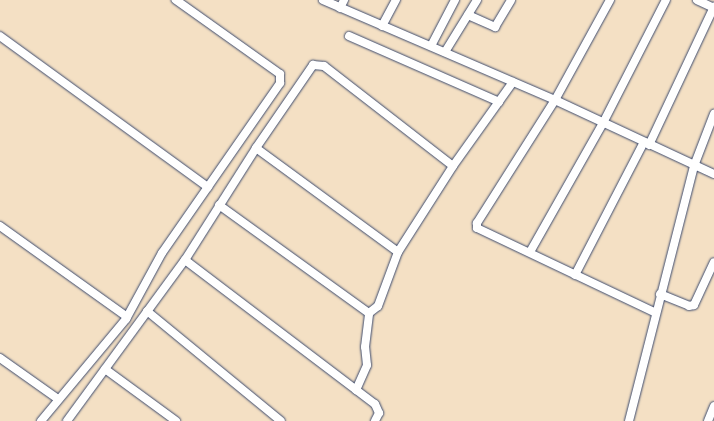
<!DOCTYPE html>
<html>
<head>
<meta charset="utf-8">
<style>
	body { margin:0 }
	#map { position:relative; width:714px; height:421px; overflow:hidden; background:#f4e0c4; font-family:"Patrick Hand",sans-serif }
	div>[style] { position:absolute }
	.roads { filter:drop-shadow(0 0 1px #3c4a6d) drop-shadow(0 0 1px #3c4a6d) }
	.minor>* { height:8px; margin:-4px; padding:0 4px; transform-origin:4px; border-radius:4px; background:#fff }
	span { translate:-50% -50%; white-space:nowrap; text-align:center; line-height:1.15; -webkit-text-stroke:3.5px #fcf5e5; paint-order:stroke }
</style>
</head>
<body>
<div id="map">
	<div class="roads">
		<div class="minor">
			<i style="left:323px;top:0;width:253px;rotate:23.3deg"></i>
			<i style="left:555px;top:100px;width:175px;rotate:25deg"></i>
			<i style="left:610px;top:0;width:114px;rotate:118.8deg"></i>
			<i style="left:555px;top:100px;width:146px;rotate:122.4deg"></i>
			<i style="left:477px;top:223px;width:5px;rotate:90deg"></i>
			<i style="left:477px;top:228px;width:198px;rotate:25.4deg"></i>
			<i style="left:697px;top:0;width:19px;rotate:25deg"></i>
			<i style="left:340px;top:8px;width:9px;rotate:-63deg"></i>
			<i style="left:468px;top:15px;width:30px;rotate:24deg"></i>
			<i style="left:495px;top:27px;width:31px;rotate:-59deg"></i>
			<i style="left:382px;top:26px;width:30px;rotate:-62deg"></i>
			<i style="left:0;top:36px;width:257px;rotate:36deg"></i>
			<i style="left:349px;top:36px;width:164px;rotate:23.7deg"></i>
			<i style="left:431px;top:46px;width:52px;rotate:-62.4deg"></i>
			<i style="left:445px;top:52px;width:61px;rotate:-58.4deg"></i>
			<i style="left:649px;top:145px;width:153px;rotate:-64.8deg"></i>
			<i style="left:256px;top:148px;width:176px;rotate:36.2deg"></i>
			<i style="left:219px;top:205px;width:185px;rotate:35.8deg"></i>
			<i style="left:369px;top:313px;width:11px;rotate:-38deg"></i>
			<i style="left:378px;top:306px;width:58px;rotate:-69.7deg"></i>
			<i style="left:398px;top:252px;width:102px;rotate:-57.4deg"></i>
			<i style="left:453px;top:166px;width:103px;rotate:-54.5deg"></i>
			<i style="left:0;top:226px;width:156px;rotate:35.6deg"></i>
			<i style="left:530px;top:252px;width:148px;rotate:-60.5deg"></i>
			<i style="left:603px;top:123px;width:138px;rotate:-62.9deg"></i>
			<i style="left:185px;top:260px;width:238px;rotate:37.2deg"></i>
			<i style="left:375px;top:404px;width:10px;rotate:66deg"></i>
			<i style="left:379px;top:413px;width:9px;rotate:117deg"></i>
			<i style="left:575px;top:275px;width:150px;rotate:-62.6deg"></i>
			<i style="left:660px;top:294px;width:31px;rotate:22deg"></i>
			<i style="left:689px;top:306px;width:5px;rotate:-11deg"></i>
			<i style="left:694px;top:305px;width:47px;rotate:-65.1deg"></i>
			<i style="left:147px;top:311px;width:173px;rotate:39.4deg"></i>
			<i style="left:0;top:358px;width:71px;rotate:35.3deg"></i>
			<i style="left:105px;top:369px;width:88px;rotate:36.2deg"></i>
			<i style="left:356px;top:390px;width:27px;rotate:-66deg"></i>
			<i style="left:367px;top:365px;width:18px;rotate:-96deg"></i>
			<i style="left:365px;top:347px;width:34px;rotate:-83deg"></i>
			<i style="left:41px;top:421px;width:133px;rotate:-50.2deg"></i>
			<i style="left:126px;top:319px;width:75px;rotate:-61.4deg"></i>
			<i style="left:162px;top:253px;width:207px;rotate:-55.2deg"></i>
			<i style="left:280px;top:83px;width:9px;rotate:-90deg"></i>
			<i style="left:280px;top:74px;width:128px;rotate:-144.6deg"></i>
			<i style="left:67px;top:421px;width:200px;rotate:-53.8deg"></i>
			<i style="left:185px;top:260px;width:133px;rotate:-57.6deg"></i>
			<i style="left:256px;top:148px;width:101px;rotate:-55.5deg"></i>
			<i style="left:313px;top:65px;width:11px;rotate:5deg"></i>
			<i style="left:324px;top:66px;width:163px;rotate:37.8deg"></i>
			<i style="left:629px;top:421px;width:263px;rotate:-75.7deg"></i>
			<i style="left:694px;top:166px;width:56px;rotate:-69deg"></i>
			<i style="left:708px;top:421px;width:16px;rotate:-68deg"></i>
		</div>
	</div>
</div>
</body>
</html>
